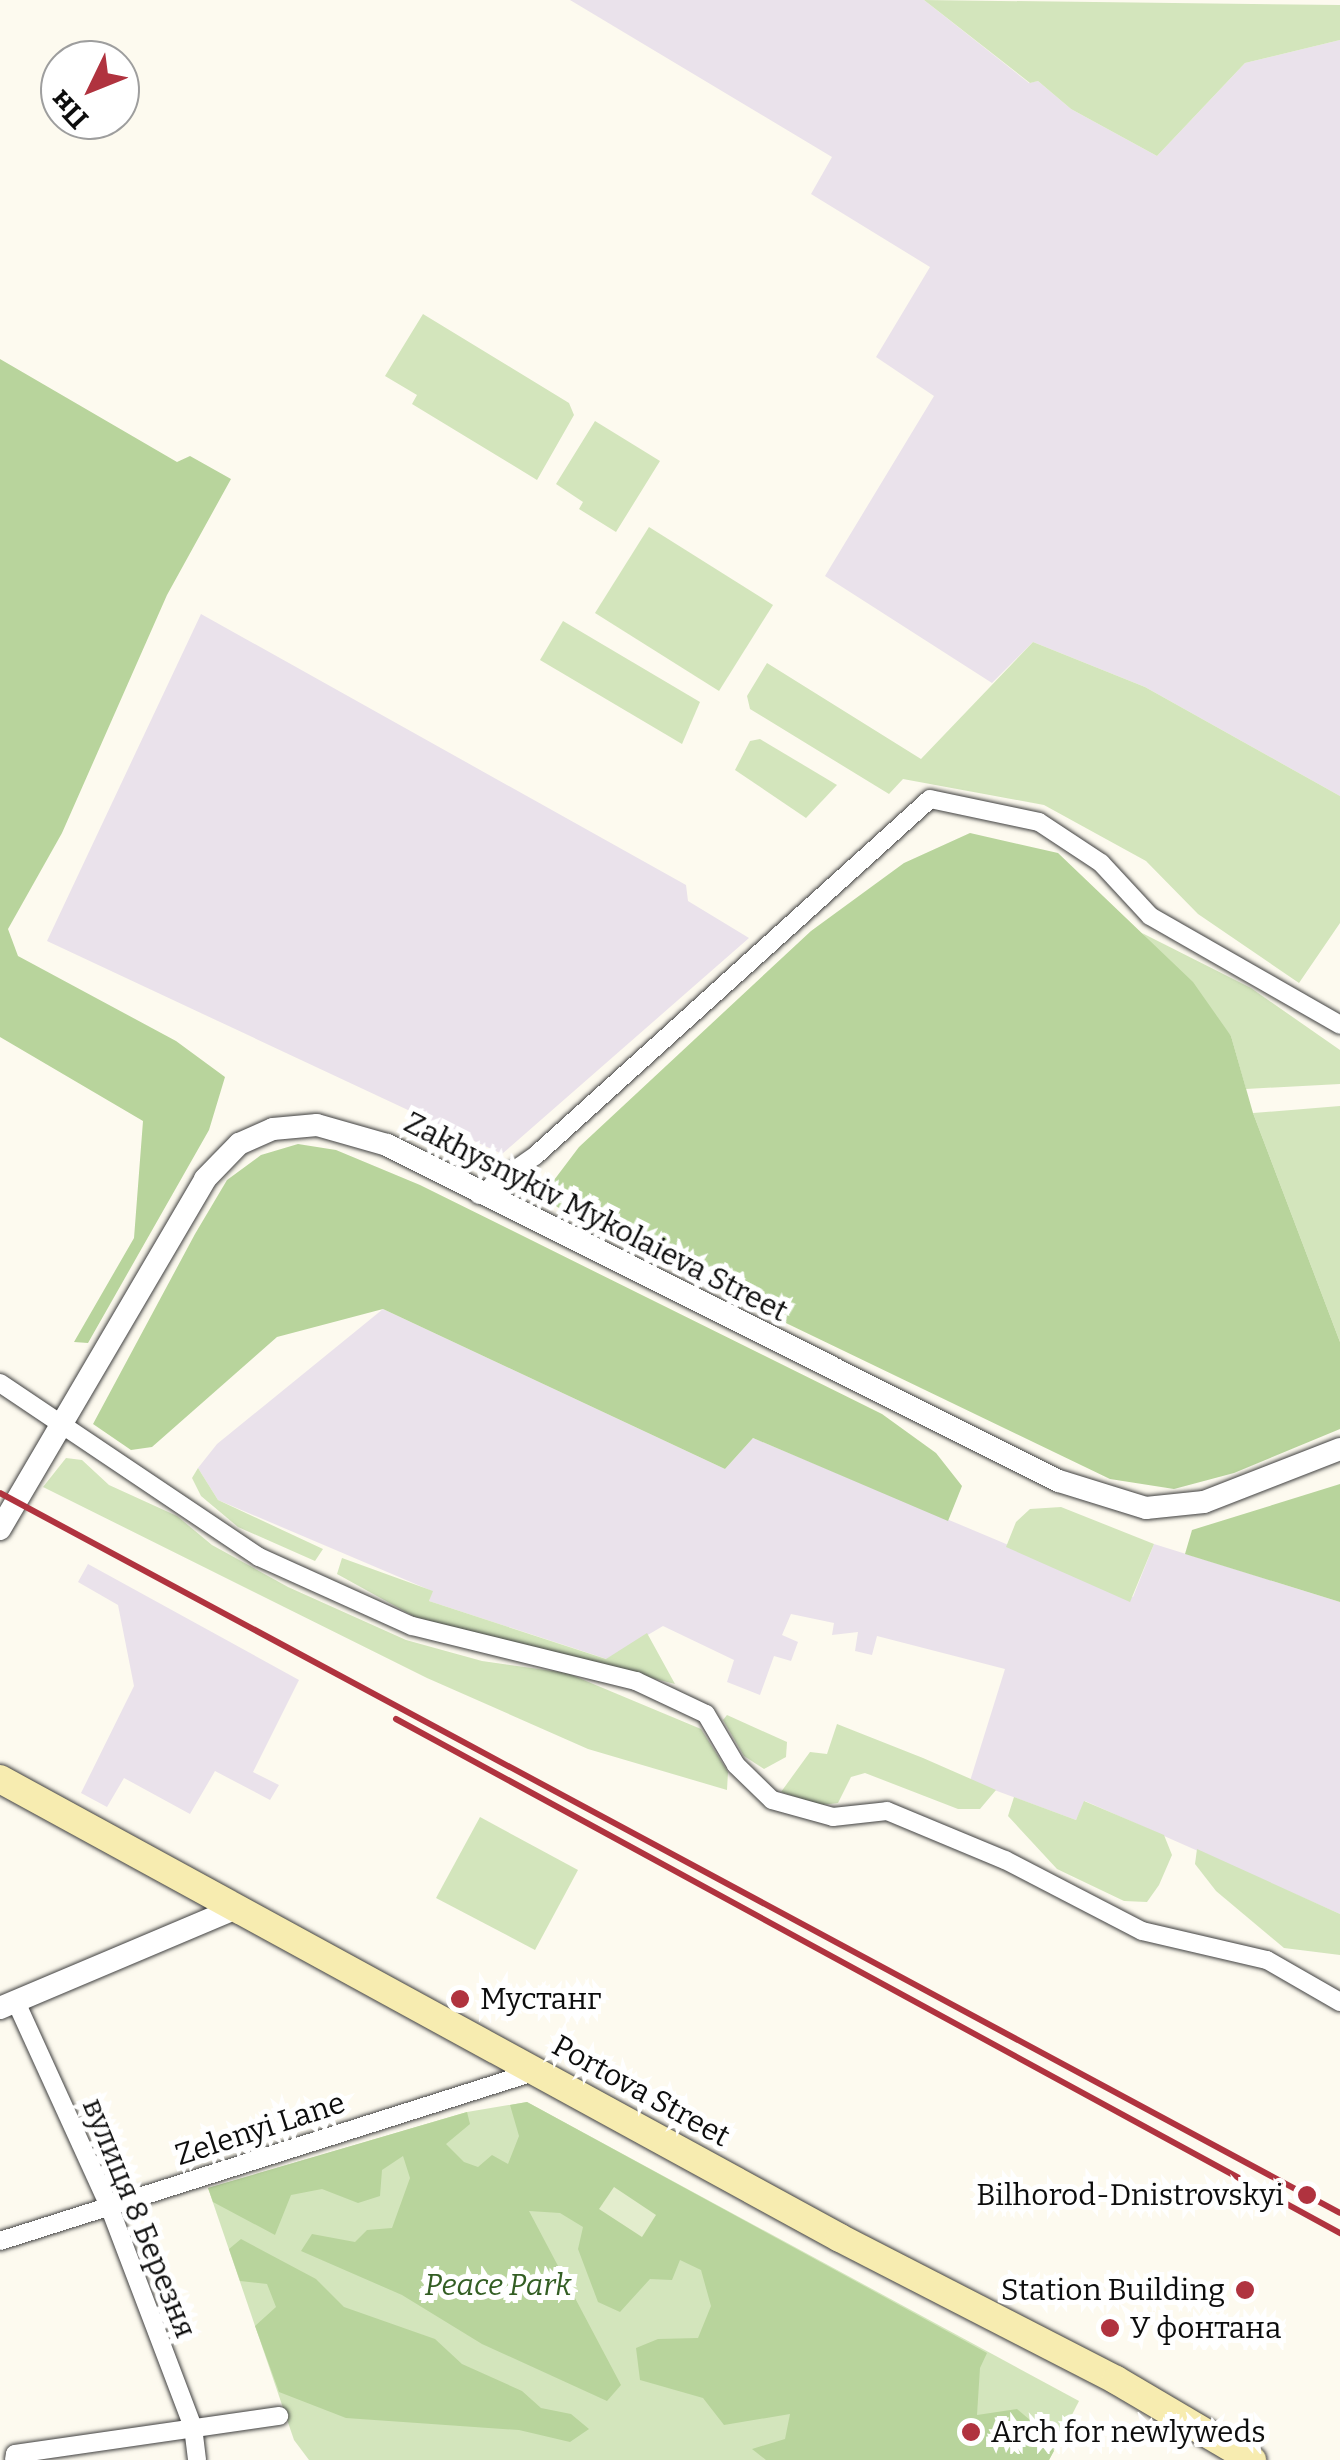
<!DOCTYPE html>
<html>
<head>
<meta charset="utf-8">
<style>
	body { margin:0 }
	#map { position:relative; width:1340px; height:2460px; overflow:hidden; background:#fdfaef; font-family:Bitter,serif }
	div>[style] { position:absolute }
	.industrial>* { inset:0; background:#eae2eb }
	.green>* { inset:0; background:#d3e5bc }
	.forest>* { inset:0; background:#b8d49c }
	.pitch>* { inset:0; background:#e3edcd }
	.roads { filter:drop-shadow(0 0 2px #404040) drop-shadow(0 0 2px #404040) }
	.minor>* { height:18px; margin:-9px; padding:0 9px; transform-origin:9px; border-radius:9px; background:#fff }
	.tertiary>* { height:22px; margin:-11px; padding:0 11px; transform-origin:11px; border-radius:11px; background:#fff }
	.secondary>* { height:28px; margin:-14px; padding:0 14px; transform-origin:14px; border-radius:14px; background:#f7ecb0 }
	.rail>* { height:6px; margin:-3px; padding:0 3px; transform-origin:3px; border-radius:3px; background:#b0333f }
	.dots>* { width:28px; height:28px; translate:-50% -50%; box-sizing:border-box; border:5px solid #fff; border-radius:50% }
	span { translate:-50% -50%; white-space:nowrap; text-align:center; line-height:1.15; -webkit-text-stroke:10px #fff; paint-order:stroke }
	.street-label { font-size:30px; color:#0d0d0d }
	.poi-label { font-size:30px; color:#0d0d0d }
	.left { translate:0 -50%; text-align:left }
	.right { translate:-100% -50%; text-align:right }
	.park-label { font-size:30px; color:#335e24; font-style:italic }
	.north { position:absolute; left:40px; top:40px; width:100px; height:100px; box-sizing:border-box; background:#fff; border:2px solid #9e9e9e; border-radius:50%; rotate:227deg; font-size:28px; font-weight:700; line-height:40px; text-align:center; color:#0d0d0d }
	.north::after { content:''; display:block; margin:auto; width:35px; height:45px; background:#b0333f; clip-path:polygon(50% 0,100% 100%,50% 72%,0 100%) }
</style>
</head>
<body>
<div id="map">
	<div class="industrial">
		<i style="clip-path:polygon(570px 0,924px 0,1029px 83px,1038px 81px,1071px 109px,1157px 156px,1245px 63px,1340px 40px,1340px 796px,1145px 687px,1033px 642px,992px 683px,825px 576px,934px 396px,876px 357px,930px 267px,811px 194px,832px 157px)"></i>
		<i style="clip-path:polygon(201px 614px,686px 885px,688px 901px,749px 938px,502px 1154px,47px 941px)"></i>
		<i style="clip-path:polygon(383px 1309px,725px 1469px,753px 1438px,1133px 1597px,1154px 1544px,1340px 1602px,1340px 1914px,1085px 1801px,1076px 1820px,970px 1781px,1005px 1669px,877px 1636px,872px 1655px,855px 1651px,858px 1632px,832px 1635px,834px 1623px,791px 1614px,782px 1635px,798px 1642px,791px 1661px,774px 1656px,760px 1695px,727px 1682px,734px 1660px,663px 1626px,607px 1659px,429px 1601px,432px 1591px,218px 1500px,198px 1468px,217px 1444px)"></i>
		<i style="clip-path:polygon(88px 1564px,299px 1680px,253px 1772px,279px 1785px,270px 1800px,215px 1771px,190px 1814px,124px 1778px,107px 1807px,81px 1793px,134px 1686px,118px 1605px,78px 1582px)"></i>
	</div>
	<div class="green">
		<i style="clip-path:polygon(924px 0,1340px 5px,1340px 40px,1245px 63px,1157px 156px,1071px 109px,1038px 81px,1030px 83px)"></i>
		<i style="clip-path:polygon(423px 314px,569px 403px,574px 415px,537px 480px,412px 404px,417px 395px,385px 376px)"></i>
		<i style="clip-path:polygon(595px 421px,660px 461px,616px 532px,579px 509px,583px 502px,556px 484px)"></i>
		<i style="clip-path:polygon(649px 527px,773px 605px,719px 691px,595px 613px)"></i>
		<i style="clip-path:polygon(563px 621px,700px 702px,682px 744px,540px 660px)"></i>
		<i style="clip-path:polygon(1033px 642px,1145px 687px,1340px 796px,1340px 923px,1299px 983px,1198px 914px,1146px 861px,1044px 805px,903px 779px,889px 794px,750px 709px,747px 696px,767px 663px,921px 759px)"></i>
		<i style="clip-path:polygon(760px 739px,837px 785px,806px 818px,735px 770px,750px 741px)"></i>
		<i style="clip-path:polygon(1142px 933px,1251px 988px,1340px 1050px,1340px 1084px,1246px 1089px,1231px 1036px)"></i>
		<i style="clip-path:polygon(1340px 1106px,1340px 1342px,1253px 1113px)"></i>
		<i style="clip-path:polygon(66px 1458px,82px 1460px,109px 1485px,177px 1516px,212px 1545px,288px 1587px,406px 1640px,482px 1661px,567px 1673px,701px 1729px,728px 1772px,727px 1790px,588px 1749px,427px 1678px,43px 1487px)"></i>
		<i style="clip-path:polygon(198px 1468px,218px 1500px,323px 1549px,315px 1561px,238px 1527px,201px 1496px,192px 1478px)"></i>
		<i style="clip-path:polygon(1061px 1507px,1154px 1544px,1130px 1602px,1006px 1547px,1016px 1522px,1030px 1509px)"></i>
		<i style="clip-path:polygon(342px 1558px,433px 1591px,429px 1601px,606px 1659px,647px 1633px,675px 1684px,415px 1617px,337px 1574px)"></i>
		<i style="clip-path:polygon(727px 1715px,787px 1742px,786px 1757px,764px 1769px,744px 1756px,723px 1720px)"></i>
		<i style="clip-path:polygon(837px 1724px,923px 1758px,996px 1790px,980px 1809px,958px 1809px,865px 1773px,851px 1777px,838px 1803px,821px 1805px,781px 1792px,810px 1752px,827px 1754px)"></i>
		<i style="clip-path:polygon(1014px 1797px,1076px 1820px,1084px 1801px,1164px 1835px,1172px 1855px,1159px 1885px,1147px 1902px,1124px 1901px,1057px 1869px,1008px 1816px)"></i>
		<i style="clip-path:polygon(480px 1817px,578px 1870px,535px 1950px,436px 1898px)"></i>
		<i style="clip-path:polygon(1197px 1849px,1340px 1914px,1340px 1955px,1284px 1948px,1216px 1891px,1195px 1864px)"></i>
		<i style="clip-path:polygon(527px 2102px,1079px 2401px,1049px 2460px,309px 2460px,294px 2440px,208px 2188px,467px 2112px)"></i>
	</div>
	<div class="forest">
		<i style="clip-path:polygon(0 359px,177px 462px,190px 456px,231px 479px,167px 595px,62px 833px,8px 929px,18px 956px,176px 1041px,225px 1077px,209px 1130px,88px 1343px,74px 1342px,134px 1238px,143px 1121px,0 1037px)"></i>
		<i style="clip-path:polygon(970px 833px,1058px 853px,1193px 982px,1231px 1036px,1253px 1113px,1340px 1342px,1340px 1429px,1234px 1473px,1174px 1489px,1110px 1479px,584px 1226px,542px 1196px,579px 1147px,811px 931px,904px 863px)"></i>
		<i style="clip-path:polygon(298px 1144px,336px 1150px,420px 1185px,882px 1414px,936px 1453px,962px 1486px,948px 1521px,753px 1438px,725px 1469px,383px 1309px,277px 1337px,152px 1447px,131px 1450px,93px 1424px,195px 1234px,227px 1180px,261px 1155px)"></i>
		<i style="clip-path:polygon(1340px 1484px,1340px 1602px,1185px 1554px,1192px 1530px)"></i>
		<i style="clip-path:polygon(527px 2102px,987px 2353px,980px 2368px,977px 2415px,1017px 2409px,1043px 2431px,1054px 2451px,1049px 2460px,766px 2460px,752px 2449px,785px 2439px,790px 2414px,724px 2425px,703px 2398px,640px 2380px,636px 2348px,658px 2339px,698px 2338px,711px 2306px,701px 2270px,680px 2260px,672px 2280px,650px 2279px,620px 2312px,598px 2302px,578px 2249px,583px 2227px,560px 2213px,529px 2211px,621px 2385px,607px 2401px,482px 2344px,402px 2295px,301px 2251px,312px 2234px,355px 2242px,367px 2230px,392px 2228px,410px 2178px,403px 2156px,382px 2170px,380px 2196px,358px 2203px,322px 2189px,291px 2195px,275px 2235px,213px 2202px,208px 2188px,467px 2112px,470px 2124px,446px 2144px,464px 2162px,478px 2167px,492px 2155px,508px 2164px,519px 2136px,510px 2105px)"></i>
		<i style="clip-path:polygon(241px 2239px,316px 2279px,344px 2307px,435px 2339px,462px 2364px,522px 2391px,541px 2408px,571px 2414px,589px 2429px,570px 2442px,519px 2430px,346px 2418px,279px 2392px,255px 2326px,276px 2307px,267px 2284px,240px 2281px,229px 2249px)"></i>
	</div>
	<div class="pitch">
		<i style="clip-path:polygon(614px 2187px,656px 2215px,642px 2237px,599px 2209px)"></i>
	</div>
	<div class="roads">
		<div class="minor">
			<i style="left:479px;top:1195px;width:68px;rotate:-34.9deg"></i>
			<i style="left:535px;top:1156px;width:532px;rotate:-42.11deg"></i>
			<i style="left:930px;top:799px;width:111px;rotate:11.9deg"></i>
			<i style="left:1039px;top:822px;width:74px;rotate:33.5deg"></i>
			<i style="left:1101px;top:863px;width:72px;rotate:47.2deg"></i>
			<i style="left:1150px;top:916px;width:219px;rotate:29.8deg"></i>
			<i style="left:0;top:1383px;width:312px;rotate:33.9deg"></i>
			<i style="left:259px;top:1557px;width:168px;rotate:24.3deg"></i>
			<i style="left:412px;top:1626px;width:231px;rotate:13.8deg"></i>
			<i style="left:636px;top:1681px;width:77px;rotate:25.2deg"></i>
			<i style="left:706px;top:1714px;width:59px;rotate:59.5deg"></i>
			<i style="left:736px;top:1765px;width:50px;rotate:44.2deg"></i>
			<i style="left:772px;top:1800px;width:63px;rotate:15.6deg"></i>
			<i style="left:833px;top:1817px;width:54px;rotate:-6.3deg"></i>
			<i style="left:887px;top:1811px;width:128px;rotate:22.6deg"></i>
			<i style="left:1005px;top:1860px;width:154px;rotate:27.4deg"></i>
			<i style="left:1142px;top:1931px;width:128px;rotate:13.1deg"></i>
			<i style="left:1267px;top:1960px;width:84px;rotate:29.9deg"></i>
			<i style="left:16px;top:2002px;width:224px;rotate:65.5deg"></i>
			<i style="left:109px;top:2206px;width:236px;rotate:69.2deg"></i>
			<i style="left:193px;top:2427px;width:33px;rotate:83deg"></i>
			<i style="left:0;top:2241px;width:563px;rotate:-17.57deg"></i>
			<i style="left:14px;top:2460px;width:6px;rotate:-81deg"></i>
			<i style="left:15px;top:2454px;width:267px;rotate:-8.2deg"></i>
		</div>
		<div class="tertiary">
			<i style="left:0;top:1529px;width:406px;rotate:-59.6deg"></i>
			<i style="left:205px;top:1179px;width:49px;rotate:-45.8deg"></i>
			<i style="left:239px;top:1144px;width:37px;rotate:-24deg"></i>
			<i style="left:273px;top:1129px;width:44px;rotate:-5.2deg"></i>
			<i style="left:317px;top:1125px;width:73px;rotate:15.9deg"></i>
			<i style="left:387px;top:1145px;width:751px;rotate:26.57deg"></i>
			<i style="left:1059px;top:1481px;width:91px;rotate:17.2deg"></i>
			<i style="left:1146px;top:1508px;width:58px;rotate:-5.9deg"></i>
			<i style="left:1204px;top:1502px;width:146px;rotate:-21.3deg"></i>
			<i style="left:0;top:2008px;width:257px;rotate:-22.9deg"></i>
		</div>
		<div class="secondary">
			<i style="left:0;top:1779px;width:957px;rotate:28.65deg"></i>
			<i style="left:840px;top:2238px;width:310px;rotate:27.2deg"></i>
			<i style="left:1116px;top:2380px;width:158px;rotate:30.5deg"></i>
		</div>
	</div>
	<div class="rail">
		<i style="left:0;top:1493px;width:1521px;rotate:28.25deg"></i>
		<i style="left:396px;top:1719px;width:1075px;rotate:28.57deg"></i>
	</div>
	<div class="dots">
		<i style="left:460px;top:1999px;background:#b0333f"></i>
		<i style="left:1307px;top:2195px;background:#b0333f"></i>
		<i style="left:1245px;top:2290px;background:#b0333f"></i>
		<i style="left:1110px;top:2328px;background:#b0333f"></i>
		<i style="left:971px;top:2432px;background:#b0333f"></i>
	</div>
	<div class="street-label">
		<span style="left:596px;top:1217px;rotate:27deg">Zakhysnykiv Mykolaieva Street</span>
		<span style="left:641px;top:2091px;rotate:29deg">Portova Street</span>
		<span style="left:260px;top:2129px;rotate:-18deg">Zelenyi Lane</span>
		<span style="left:139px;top:2218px;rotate:68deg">вулиця 8 Березня</span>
	</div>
	<div class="poi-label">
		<span class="left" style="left:480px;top:1999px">Мустанг</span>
		<span class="right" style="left:1284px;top:2195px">Bilhorod-Dnistrovskyi</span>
		<span class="right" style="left:1225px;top:2290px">Station Building</span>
		<span class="left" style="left:1130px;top:2328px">У фонтана</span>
		<span class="left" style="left:991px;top:2432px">Arch for newlyweds</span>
	</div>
	<div class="park-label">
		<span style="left:498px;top:2285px">Peace Park</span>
	</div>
	<div class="north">Пн</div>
</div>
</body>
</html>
